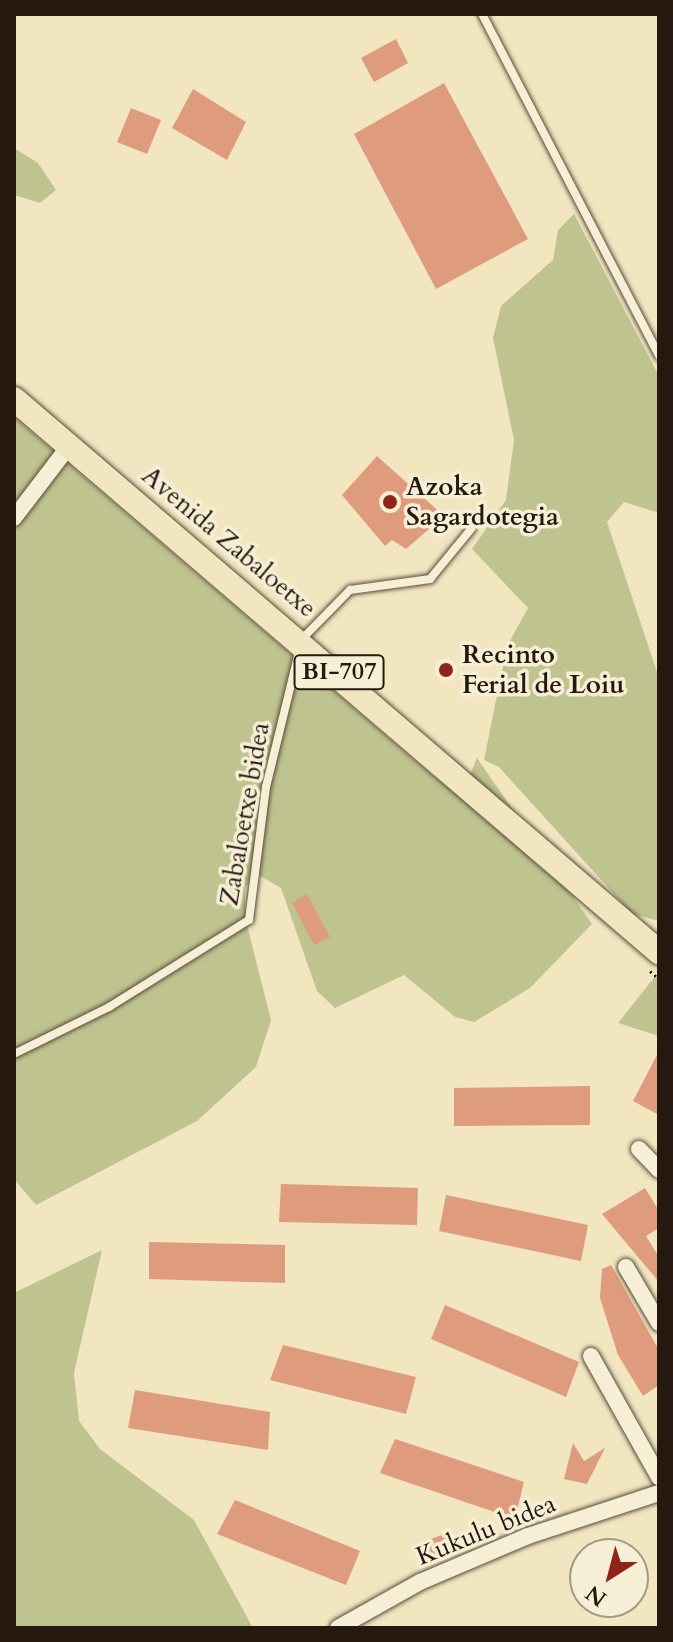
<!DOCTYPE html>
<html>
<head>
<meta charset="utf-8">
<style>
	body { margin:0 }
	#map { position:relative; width:673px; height:1642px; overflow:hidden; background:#f1e6c0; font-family:Cardo,serif }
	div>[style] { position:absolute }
	.green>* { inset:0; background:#bfc38f }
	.building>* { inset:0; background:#df9b7d }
	.path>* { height:3px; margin-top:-1.5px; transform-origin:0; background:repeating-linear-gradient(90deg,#25180f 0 2px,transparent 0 6px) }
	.roads { filter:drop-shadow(0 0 2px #584c3b) drop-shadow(0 0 2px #584c3b) }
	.lane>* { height:8px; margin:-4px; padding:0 4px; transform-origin:4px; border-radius:4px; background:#f6efd6 }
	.street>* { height:16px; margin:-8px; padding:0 8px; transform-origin:8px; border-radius:8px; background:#f6efd6 }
	.primary>* { height:24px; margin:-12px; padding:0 12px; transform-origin:12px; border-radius:12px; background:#f1e6c0 }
	.dots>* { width:22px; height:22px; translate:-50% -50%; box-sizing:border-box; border:4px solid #f6efd6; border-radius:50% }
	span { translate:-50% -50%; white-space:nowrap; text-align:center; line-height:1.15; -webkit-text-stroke:7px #f6efd6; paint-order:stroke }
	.shield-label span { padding:2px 6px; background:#f6efd6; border:2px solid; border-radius:6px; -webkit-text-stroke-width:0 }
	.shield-label { font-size:24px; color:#25180f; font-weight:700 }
	.poi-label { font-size:26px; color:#25180f; font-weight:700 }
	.left { translate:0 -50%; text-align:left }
	.street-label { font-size:26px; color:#25180f }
	.frame { position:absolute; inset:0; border:16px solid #25180f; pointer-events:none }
	.north { position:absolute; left:569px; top:1538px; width:80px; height:80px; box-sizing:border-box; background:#f6efd6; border:2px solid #a29986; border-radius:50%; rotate:216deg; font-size:22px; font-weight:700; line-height:32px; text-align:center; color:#25180f }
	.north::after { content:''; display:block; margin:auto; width:28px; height:36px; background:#8f2418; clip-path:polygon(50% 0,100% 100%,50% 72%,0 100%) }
</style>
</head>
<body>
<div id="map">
	<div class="green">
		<i style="clip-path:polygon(14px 148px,38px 163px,56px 190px,40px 203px,14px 195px)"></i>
		<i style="clip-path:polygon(574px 214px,659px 376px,659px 513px,624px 502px,607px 522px,659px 678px,659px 921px,632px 914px,499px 767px,484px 760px,507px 646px,528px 608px,472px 549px,506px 500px,514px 440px,493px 338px,501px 306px,553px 260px,558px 230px)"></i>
		<i style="clip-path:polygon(14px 417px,432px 775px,447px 785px,470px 775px,477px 758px,592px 924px,530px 988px,474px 1022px,455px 1017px,404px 975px,335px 1008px,317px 991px,281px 888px,255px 873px,245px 888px,245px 917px,271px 1020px,256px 1067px,197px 1121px,36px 1205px,14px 1179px)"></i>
		<i style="clip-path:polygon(659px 974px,659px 1036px,618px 1023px,653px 979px)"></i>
		<i style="clip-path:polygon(102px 1250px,74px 1373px,79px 1421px,100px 1449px,194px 1520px,253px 1628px,14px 1628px,14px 1293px)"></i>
	</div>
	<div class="building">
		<i style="clip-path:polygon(396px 39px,408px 63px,374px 82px,361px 58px)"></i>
		<i style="clip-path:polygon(444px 83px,528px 239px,436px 289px,354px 134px)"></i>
		<i style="clip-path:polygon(193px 89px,246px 122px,227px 160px,172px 128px)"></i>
		<i style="clip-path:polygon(131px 108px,161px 120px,147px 154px,117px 142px)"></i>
		<i style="clip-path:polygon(377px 456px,444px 516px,406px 549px,392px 540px,385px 546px,342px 495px)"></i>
		<i style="clip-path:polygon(307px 894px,330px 937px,314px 945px,292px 903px)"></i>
		<i style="clip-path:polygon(659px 1051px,659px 1115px,633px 1101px)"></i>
		<i style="clip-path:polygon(590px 1086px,590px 1125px,454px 1126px,454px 1088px)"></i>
		<i style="clip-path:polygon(281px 1184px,418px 1188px,417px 1225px,279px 1222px)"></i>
		<i style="clip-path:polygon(645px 1188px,659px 1211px,659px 1228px,646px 1236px,659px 1257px,659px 1282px,602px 1214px)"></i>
		<i style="clip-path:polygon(446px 1195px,588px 1225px,581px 1261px,439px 1231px)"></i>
		<i style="clip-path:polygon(149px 1242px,285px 1245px,285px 1283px,149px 1279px)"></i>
		<i style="clip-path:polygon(611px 1265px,659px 1350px,659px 1385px,643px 1396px,618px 1355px,600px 1298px,602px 1269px)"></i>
		<i style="clip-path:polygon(445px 1305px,579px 1362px,566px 1397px,431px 1339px)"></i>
		<i style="clip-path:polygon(283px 1345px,416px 1377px,406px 1414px,270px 1380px)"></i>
		<i style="clip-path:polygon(135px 1390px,270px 1412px,268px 1450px,128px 1428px)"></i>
		<i style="clip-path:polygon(395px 1439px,524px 1482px,515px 1519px,380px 1473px)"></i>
		<i style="clip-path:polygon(573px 1443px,584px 1461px,605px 1448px,587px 1484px,564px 1479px)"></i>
		<i style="clip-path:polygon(235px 1500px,360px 1551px,346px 1585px,217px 1534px)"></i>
		<i style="clip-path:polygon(445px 1534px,451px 1552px,428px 1560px,422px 1542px)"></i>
	</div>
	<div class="path">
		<i style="left:650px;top:971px;width:12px;rotate:42deg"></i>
	</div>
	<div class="roads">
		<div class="lane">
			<i style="left:482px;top:14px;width:385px;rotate:62.6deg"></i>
			<i style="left:14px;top:1054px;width:106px;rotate:-26.3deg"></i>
			<i style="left:109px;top:1007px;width:165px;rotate:-31.9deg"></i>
			<i style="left:249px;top:920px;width:134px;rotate:-82.7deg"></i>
			<i style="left:266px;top:787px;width:152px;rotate:-76.3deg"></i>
			<i style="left:302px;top:639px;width:69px;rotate:-45.6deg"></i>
			<i style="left:350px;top:590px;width:81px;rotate:-7.8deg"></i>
			<i style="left:430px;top:579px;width:65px;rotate:-50.6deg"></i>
		</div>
		<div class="street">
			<i style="left:14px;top:518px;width:91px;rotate:-52.6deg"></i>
			<i style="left:639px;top:1149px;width:29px;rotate:46deg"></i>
			<i style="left:626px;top:1267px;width:65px;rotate:59.5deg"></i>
			<i style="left:591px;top:1356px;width:139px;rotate:60.7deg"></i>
			<i style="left:338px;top:1628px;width:94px;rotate:-29.3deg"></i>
			<i style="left:420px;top:1582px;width:117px;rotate:-23.1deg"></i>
			<i style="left:528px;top:1536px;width:138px;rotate:-18.2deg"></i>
		</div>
		<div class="primary">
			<i style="left:14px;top:399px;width:850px;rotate:40.61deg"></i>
		</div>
	</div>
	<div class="dots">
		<i style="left:390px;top:502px;background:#8f2418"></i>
		<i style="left:446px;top:670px;background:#8f2418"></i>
	</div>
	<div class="shield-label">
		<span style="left:339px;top:672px">BI-707</span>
	</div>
	<div class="poi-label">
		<span class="left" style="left:406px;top:502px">Azoka<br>Sagardotegia</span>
		<span class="left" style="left:462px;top:670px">Recinto<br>Ferial de Loiu</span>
	</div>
	<div class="street-label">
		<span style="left:229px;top:542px;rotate:40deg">Avenida Zabaloetxe</span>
		<span style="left:245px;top:814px;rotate:-80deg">Zabaloetxe bidea</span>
		<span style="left:486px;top:1530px;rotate:-22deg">Kukulu bidea</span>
	</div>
	<div class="frame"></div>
	<div class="north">N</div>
</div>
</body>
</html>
